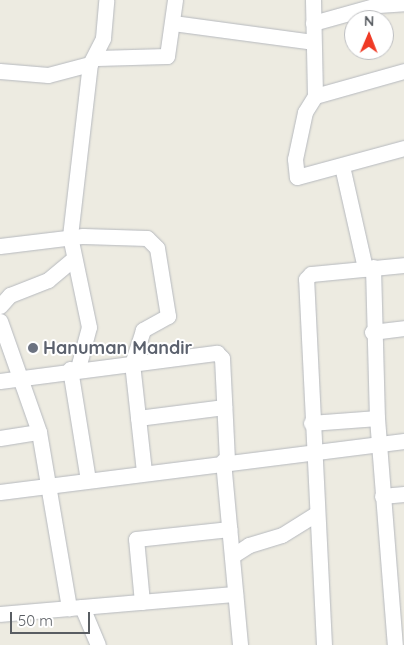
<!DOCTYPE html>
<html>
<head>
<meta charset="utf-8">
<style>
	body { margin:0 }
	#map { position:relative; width:404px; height:645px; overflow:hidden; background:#edebe1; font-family:Quicksand,sans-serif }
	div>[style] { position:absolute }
	.roads { filter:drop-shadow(0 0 1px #b6b9be) drop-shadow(0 0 1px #b6b9be) }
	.minor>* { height:15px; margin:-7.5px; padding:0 7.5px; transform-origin:7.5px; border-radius:7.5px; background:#fff }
	.dots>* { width:14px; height:14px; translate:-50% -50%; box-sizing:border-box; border:2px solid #fff; border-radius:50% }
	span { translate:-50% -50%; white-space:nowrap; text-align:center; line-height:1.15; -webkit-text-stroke:4px #fff; paint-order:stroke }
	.worship-label { font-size:18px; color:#5b616d; font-weight:700 }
	.left { translate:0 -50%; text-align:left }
	.north { position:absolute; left:344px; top:10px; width:50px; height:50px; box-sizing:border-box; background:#fff; border:1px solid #bdbec0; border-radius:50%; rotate:1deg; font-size:14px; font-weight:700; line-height:20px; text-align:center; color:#595d62 }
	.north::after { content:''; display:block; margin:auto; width:18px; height:22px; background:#ef3a25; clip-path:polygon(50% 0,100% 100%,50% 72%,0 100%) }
	.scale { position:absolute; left:10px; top:612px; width:80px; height:22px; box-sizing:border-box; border:2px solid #595d62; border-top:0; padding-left:6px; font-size:15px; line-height:18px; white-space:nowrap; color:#595d62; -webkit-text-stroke:4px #fff; paint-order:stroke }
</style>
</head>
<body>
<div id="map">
	<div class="roads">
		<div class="minor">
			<i style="left:313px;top:0;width:96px;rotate:88.8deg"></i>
			<i style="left:315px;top:96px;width:92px;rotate:-15.7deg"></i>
			<i style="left:173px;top:23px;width:141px;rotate:7.7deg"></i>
			<i style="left:313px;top:23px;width:67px;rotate:-15.5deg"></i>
			<i style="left:378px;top:5px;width:26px;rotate:-4deg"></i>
			<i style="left:97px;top:58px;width:70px;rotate:-1.6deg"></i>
			<i style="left:167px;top:56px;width:57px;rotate:-81.9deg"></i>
			<i style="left:0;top:71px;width:48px;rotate:4.8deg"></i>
			<i style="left:48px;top:75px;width:43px;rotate:-14.7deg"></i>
			<i style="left:90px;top:64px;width:29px;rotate:-63deg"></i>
			<i style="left:103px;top:38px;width:38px;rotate:-85deg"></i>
			<i style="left:315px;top:96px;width:19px;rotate:122deg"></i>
			<i style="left:305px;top:112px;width:48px;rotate:102deg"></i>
			<i style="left:295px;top:159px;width:18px;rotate:84deg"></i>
			<i style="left:297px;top:177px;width:111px;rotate:-15.2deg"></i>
			<i style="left:342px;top:166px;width:105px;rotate:77.3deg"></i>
			<i style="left:0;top:246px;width:84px;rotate:-6.9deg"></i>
			<i style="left:83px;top:236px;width:64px;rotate:1.8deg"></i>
			<i style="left:147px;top:238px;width:14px;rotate:45deg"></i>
			<i style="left:157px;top:248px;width:69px;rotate:80.8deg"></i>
			<i style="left:168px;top:316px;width:29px;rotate:151deg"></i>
			<i style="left:143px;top:330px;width:35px;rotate:108deg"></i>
			<i style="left:132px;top:363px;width:110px;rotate:83.7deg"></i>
			<i style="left:373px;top:267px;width:151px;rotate:88.5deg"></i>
			<i style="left:377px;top:418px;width:228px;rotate:85.5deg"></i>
			<i style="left:0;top:306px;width:15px;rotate:-48deg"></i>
			<i style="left:10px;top:295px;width:41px;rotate:-21.5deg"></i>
			<i style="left:48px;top:280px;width:34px;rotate:-40deg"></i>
			<i style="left:0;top:321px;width:118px;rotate:70.6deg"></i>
			<i style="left:39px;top:432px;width:179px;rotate:80.3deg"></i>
			<i style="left:372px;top:332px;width:32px;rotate:-7deg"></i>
			<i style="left:78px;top:368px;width:42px;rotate:-75deg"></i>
			<i style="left:89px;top:327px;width:93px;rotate:-101.8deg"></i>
			<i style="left:70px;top:236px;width:173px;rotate:-83.4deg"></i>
			<i style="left:70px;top:369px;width:112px;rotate:80.8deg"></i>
			<i style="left:0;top:381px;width:219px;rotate:-7.4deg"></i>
			<i style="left:217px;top:353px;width:7px;rotate:45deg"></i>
			<i style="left:222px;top:358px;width:102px;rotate:87.2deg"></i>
			<i style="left:138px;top:418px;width:87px;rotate:-7.3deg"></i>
			<i style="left:311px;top:423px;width:66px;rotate:-4.3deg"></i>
			<i style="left:0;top:438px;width:39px;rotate:-9deg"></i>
			<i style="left:223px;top:461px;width:185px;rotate:84.7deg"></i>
			<i style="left:0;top:492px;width:407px;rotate:-7.2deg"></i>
			<i style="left:382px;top:496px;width:22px;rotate:-5deg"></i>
			<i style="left:232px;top:556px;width:20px;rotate:-33deg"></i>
			<i style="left:249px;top:545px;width:34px;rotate:-17deg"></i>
			<i style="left:282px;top:535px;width:39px;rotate:-32deg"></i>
			<i style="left:142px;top:602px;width:63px;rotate:-95.4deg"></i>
			<i style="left:136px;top:539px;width:94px;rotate:-6.1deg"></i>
			<i style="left:82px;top:607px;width:41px;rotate:67.2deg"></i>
			<i style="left:0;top:614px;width:236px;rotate:-4.9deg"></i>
			<i style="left:324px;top:645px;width:366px;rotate:-92.8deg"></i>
			<i style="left:306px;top:279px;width:7px;rotate:-45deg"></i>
			<i style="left:311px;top:274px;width:93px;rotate:-5.5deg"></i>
		</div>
	</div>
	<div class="dots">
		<i style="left:33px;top:348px;background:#6b7280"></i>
	</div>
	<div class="worship-label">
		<span class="left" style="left:43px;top:348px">Hanuman Mandir</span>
	</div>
	<div class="north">N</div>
	<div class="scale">50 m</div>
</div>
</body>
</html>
